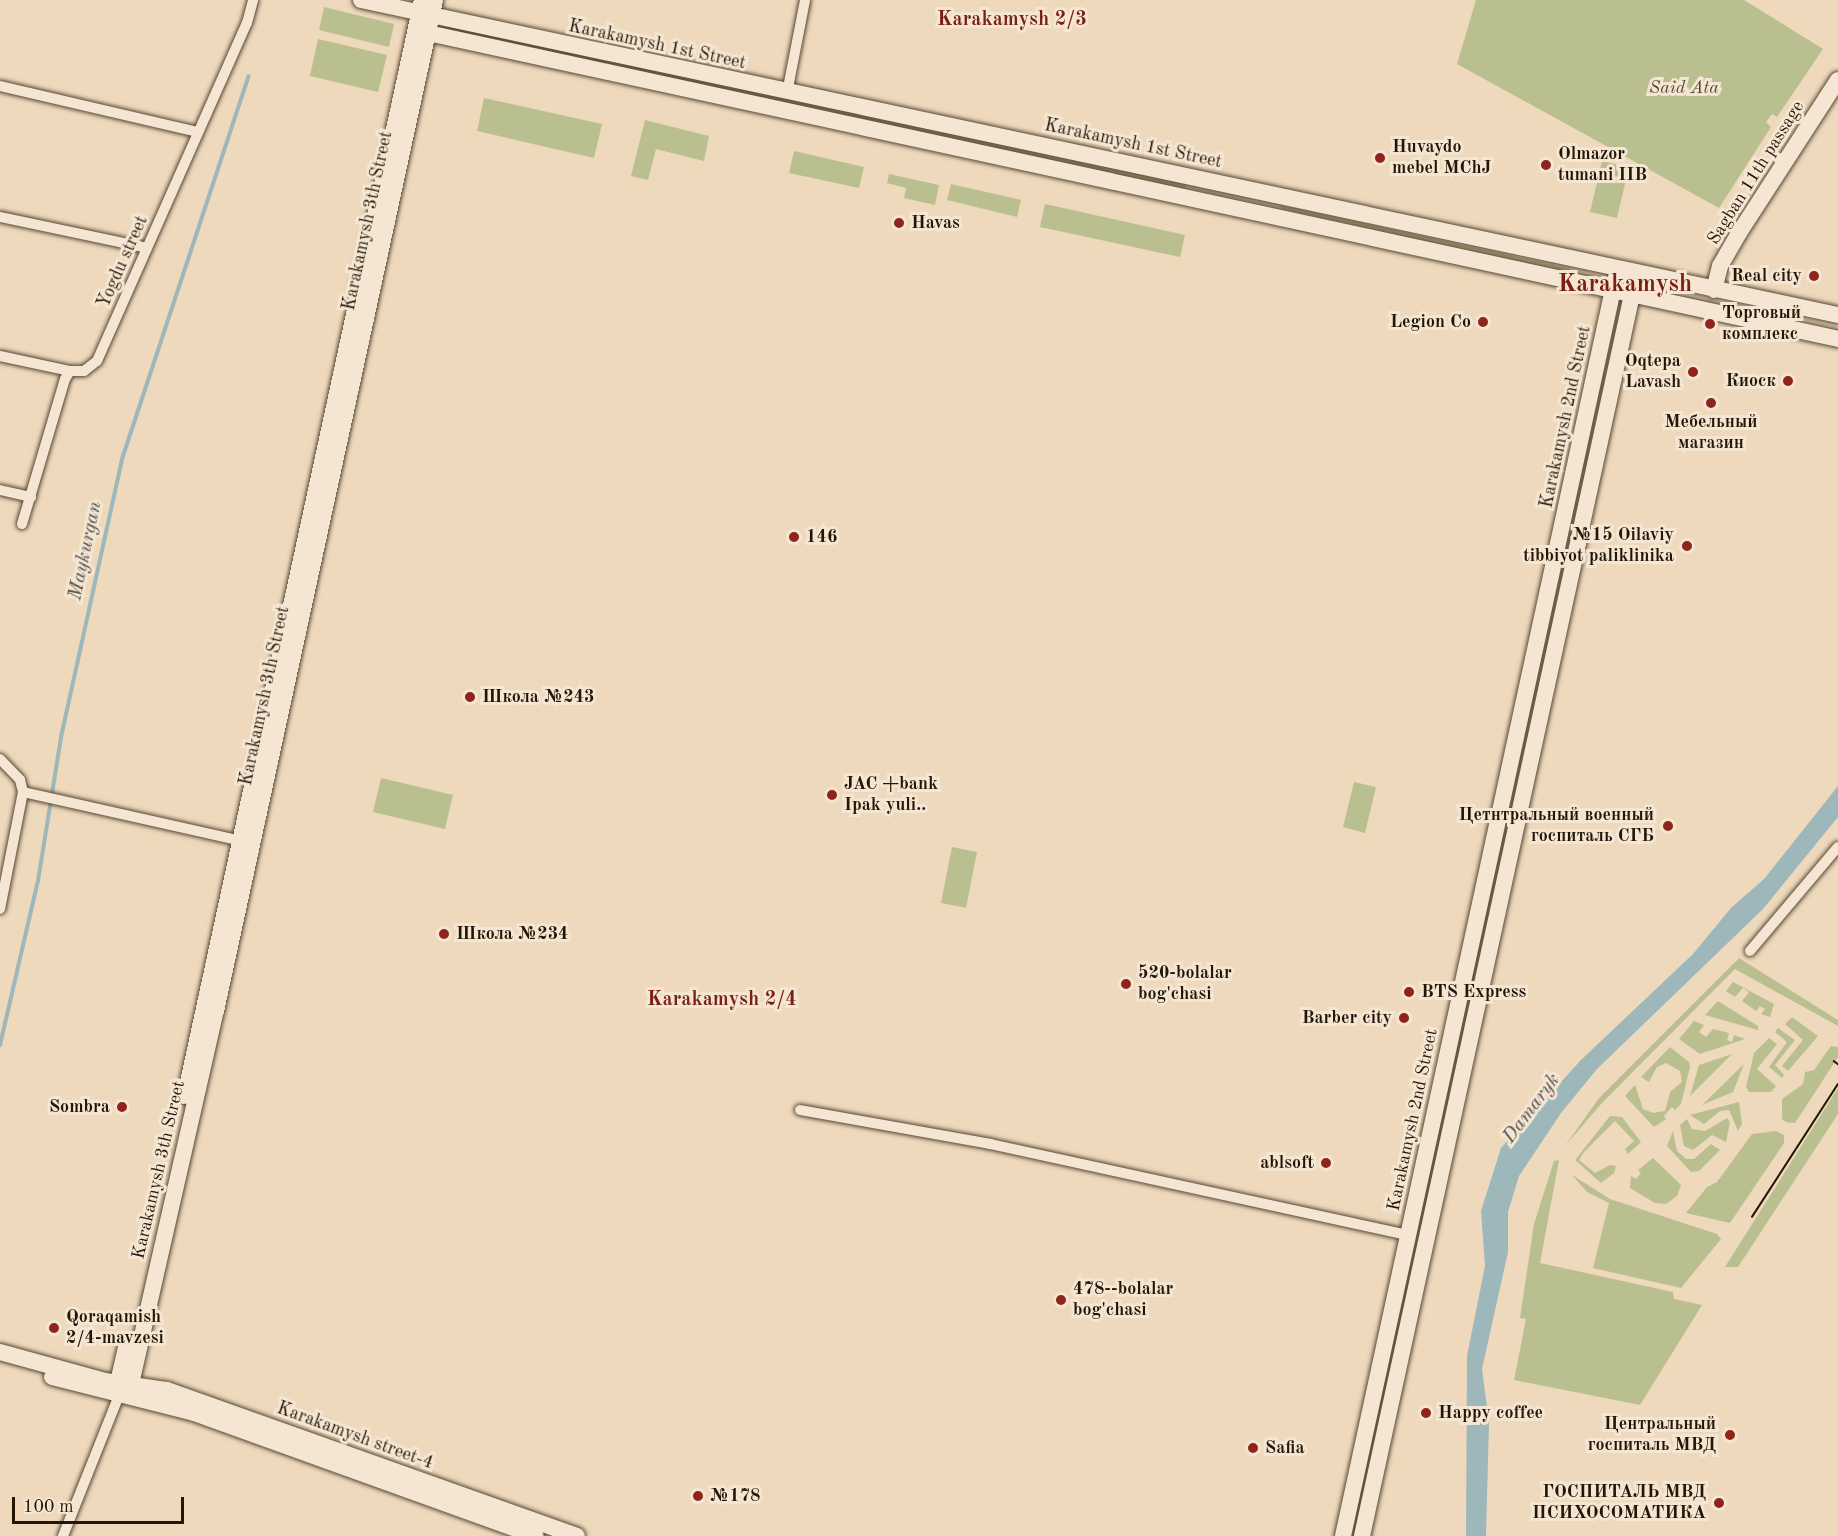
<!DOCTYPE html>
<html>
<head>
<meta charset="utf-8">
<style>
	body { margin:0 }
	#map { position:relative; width:1838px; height:1536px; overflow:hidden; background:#eed9bc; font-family:"Old Standard TT",serif }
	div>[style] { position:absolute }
	.green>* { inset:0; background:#babf8f }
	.water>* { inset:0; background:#9eb7bb }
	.stream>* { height:4px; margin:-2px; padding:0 2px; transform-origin:2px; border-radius:2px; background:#9eb7bb }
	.roads { filter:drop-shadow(0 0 2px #564734) drop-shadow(0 0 2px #564734) }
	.street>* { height:10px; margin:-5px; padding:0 5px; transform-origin:5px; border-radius:5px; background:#f4e6d3 }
	.secondary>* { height:16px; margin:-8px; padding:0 8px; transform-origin:8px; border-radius:8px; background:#f4e6d3 }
	.tram>* { height:1.5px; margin:-0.75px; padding:0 0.75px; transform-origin:0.75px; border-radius:0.75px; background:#231606 }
	.dots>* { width:16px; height:16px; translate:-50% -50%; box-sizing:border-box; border:3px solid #f4e6d3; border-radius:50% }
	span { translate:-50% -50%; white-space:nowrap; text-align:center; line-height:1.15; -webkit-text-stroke:6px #f4e6d3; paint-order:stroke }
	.street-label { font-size:18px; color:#231606 }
	.park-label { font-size:18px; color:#50492f; font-style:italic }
	.poi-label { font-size:18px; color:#231606; font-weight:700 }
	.left { translate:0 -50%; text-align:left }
	.right { translate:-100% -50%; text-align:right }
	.neighbourhood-label { font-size:20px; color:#7a1f14; font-weight:700 }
	.water-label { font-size:20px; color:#4e4e45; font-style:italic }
	.district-label { font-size:24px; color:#7a1f14; font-weight:700 }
	.scale { position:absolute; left:12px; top:1497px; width:172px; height:27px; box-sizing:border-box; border:3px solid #231606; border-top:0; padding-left:8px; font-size:18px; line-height:21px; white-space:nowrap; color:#231606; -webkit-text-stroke:4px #f4e6d3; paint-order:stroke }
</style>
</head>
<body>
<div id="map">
	<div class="green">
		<i style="clip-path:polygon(1476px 0,1744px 0,1823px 49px,1777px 117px,1772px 114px,1766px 122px,1771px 127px,1719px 208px,1457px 64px)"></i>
		<i style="clip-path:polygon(324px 7px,394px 24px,389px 47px,319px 30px)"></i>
		<i style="clip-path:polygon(451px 27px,1186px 184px,1185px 189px,450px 32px)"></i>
		<i style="clip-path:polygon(318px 39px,387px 55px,378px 92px,310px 76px)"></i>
		<i style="clip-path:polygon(484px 98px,602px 124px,594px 158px,477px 131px)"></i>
		<i style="clip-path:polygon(645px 120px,709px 136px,704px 161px,656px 149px,648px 180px,631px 176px)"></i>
		<i style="clip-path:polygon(794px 151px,864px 167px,859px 188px,789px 173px)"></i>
		<i style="clip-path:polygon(1602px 161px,1629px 167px,1617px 218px,1590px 212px)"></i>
		<i style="clip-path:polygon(889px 174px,939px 185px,935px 205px,904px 198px,906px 188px,887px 183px)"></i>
		<i style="clip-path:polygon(951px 184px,1021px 200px,1017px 217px,947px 200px)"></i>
		<i style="clip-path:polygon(1045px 204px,1185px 235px,1180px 257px,1040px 227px)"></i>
		<i style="clip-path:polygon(1280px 205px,1569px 268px,1574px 274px,1282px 209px)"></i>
		<i style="clip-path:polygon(381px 778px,453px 795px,445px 829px,373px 812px)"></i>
		<i style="clip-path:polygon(1354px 782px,1376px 787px,1365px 833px,1343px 827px)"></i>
		<i style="clip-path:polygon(952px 847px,977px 852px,966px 908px,941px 903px)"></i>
		<i style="clip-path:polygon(1739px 958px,1838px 1020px,1838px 1026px,1735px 969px,1602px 1103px,1565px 1146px,1599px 1098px)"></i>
		<i style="clip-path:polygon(1733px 982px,1774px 1004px,1770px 1017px,1761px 1014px,1765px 1009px,1760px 1006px,1756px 1011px,1742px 1001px,1749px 992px,1743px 988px,1735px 997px,1726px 991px)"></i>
		<i style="clip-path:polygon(1718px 1001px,1758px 1026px,1758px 1030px,1705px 1015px)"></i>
		<i style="clip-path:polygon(1792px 1017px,1818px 1036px,1788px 1071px,1782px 1066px,1803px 1040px,1785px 1024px)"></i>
		<i style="clip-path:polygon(1694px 1021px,1704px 1025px,1699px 1032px,1706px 1037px,1713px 1029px,1729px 1033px,1727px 1040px,1732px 1042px,1734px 1035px,1745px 1039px,1700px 1054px,1679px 1039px)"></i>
		<i style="clip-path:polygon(1778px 1028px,1795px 1040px,1775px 1065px,1784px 1075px,1782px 1078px,1769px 1067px,1787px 1042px,1775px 1032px)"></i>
		<i style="clip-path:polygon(1769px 1038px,1777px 1044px,1757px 1069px,1776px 1086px,1771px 1092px,1749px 1092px,1746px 1087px,1754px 1053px)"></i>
		<i style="clip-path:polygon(1831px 1046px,1838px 1047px,1838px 1057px,1795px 1123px,1786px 1122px,1782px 1119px,1782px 1099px,1803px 1084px,1805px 1072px,1814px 1070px)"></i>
		<i style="clip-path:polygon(1670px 1047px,1689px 1062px,1690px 1067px,1681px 1104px,1675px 1110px,1672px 1107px,1664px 1116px,1666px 1119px,1654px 1127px,1625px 1096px,1635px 1085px,1643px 1109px,1653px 1113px,1665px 1111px,1670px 1092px,1682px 1082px,1680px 1071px,1666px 1063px,1657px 1067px,1649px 1082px,1641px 1077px)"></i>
		<i style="clip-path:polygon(1732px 1054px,1690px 1096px,1699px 1065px)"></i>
		<i style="clip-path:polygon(1744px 1064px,1733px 1092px,1702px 1105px)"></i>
		<i style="clip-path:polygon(1838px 1088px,1838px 1114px,1738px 1267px,1725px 1267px)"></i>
		<i style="clip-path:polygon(1739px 1102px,1742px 1124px,1738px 1131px,1729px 1110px,1720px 1111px,1704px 1124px,1690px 1115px)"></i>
		<i style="clip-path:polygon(1610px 1116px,1622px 1117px,1641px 1142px,1628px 1154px,1625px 1149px,1634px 1141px,1615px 1121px,1584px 1152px,1579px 1160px,1595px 1173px,1610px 1165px,1616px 1166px,1614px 1173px,1601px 1183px,1575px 1160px)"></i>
		<i style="clip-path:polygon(1727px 1118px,1730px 1122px,1726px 1142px,1712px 1135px,1693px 1150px,1684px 1146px,1680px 1125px,1687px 1119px,1692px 1129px,1705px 1131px)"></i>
		<i style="clip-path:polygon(1673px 1131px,1677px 1151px,1686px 1159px,1694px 1159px,1711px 1144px,1720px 1150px,1699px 1171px,1691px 1172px,1667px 1146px)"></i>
		<i style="clip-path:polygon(1776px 1131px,1784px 1135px,1784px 1143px,1730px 1223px,1686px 1213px,1707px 1187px,1717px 1182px,1752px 1134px)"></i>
		<i style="clip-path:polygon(1653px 1158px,1681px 1185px,1677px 1196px,1666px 1204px,1655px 1203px,1630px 1188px,1631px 1176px,1636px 1179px,1641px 1173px,1638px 1170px)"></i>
		<i style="clip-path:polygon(1559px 1160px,1540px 1263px,1673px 1292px,1674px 1299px,1702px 1305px,1640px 1405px,1514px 1380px,1526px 1319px,1520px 1318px,1534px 1224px,1554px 1161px)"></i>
		<i style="clip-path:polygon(1572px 1175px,1610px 1199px,1717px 1234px,1721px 1239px,1681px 1288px,1593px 1268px,1609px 1203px,1587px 1192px)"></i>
	</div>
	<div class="water">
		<i style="clip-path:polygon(1838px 786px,1838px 817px,1763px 909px,1597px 1069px,1561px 1113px,1519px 1176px,1508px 1212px,1508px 1252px,1482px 1369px,1489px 1423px,1486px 1536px,1466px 1536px,1467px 1356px,1485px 1266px,1481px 1211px,1501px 1148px,1581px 1060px,1693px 954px,1731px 908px,1764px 879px)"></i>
	</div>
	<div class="stream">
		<i style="left:0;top:1045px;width:168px;rotate:-77deg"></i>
		<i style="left:38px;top:881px;width:146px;rotate:-80.9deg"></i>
		<i style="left:61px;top:737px;width:288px;rotate:-77.6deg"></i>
		<i style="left:123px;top:456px;width:400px;rotate:-71.7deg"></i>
	</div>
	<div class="roads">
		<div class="street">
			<i style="left:0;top:86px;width:203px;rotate:13.1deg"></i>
			<i style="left:787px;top:93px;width:95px;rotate:-79deg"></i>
			<i style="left:0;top:217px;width:150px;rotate:11.9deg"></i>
			<i style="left:0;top:356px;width:72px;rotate:12.1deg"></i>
			<i style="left:0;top:490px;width:32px;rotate:13deg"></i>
			<i style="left:22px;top:524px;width:151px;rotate:-73.5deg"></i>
			<i style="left:65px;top:379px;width:9px;rotate:-58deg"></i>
			<i style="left:70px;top:371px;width:14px"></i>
			<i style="left:84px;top:371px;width:16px;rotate:-38deg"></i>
			<i style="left:97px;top:361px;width:370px;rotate:-66.1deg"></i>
			<i style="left:247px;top:23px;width:24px;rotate:-75deg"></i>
			<i style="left:0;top:759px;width:29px;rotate:46deg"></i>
			<i style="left:20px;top:780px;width:12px;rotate:76deg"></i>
			<i style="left:23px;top:792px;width:119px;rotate:101.1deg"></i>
			<i style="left:23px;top:792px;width:230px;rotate:12.6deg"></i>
			<i style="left:1750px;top:951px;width:136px;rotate:-49.8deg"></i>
			<i style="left:800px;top:1110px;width:193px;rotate:10.1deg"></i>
			<i style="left:990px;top:1144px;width:428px;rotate:12.3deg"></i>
			<i style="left:63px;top:1536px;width:152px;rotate:-68.3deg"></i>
		</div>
		<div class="secondary">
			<i style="left:361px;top:0;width:1510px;rotate:12.04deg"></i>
			<i style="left:428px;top:33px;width:1443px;rotate:12.24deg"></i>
			<i style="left:1714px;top:290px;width:25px;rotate:-76deg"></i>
			<i style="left:1720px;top:266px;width:38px;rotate:-60deg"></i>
			<i style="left:1739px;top:233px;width:182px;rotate:-57.1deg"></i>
			<i style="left:185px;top:1096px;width:1121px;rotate:-77.8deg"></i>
			<i style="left:0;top:1352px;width:109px;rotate:15.4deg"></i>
			<i style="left:105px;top:1381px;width:63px;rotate:8.3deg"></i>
			<i style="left:167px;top:1390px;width:435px;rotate:19.6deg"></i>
			<i style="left:52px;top:1377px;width:146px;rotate:14.2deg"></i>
			<i style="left:194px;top:1413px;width:363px;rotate:19.8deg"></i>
			<i style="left:119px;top:1395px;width:16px;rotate:-43deg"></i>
			<i style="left:131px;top:1384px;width:383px;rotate:-77.2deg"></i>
			<i style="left:216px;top:1011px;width:1034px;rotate:-77.78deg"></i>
			<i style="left:119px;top:1395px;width:13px;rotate:-94deg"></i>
			<i style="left:118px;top:1382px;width:37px;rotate:-77deg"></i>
			<i style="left:1343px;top:1536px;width:1285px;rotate:-77.78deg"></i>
			<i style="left:1362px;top:1536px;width:1280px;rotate:-77.73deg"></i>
		</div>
	</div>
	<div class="tram">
		<i style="left:1834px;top:1061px;width:5px;rotate:37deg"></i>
		<i style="left:1752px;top:1217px;width:158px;rotate:-57.1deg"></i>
	</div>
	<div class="dots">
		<i style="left:1380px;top:158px;background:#8f2418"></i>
		<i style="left:1546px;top:165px;background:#8f2418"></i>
		<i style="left:899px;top:223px;background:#8f2418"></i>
		<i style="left:1814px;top:276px;background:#8f2418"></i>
		<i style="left:1483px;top:322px;background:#8f2418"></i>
		<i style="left:1710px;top:324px;background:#8f2418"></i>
		<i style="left:1693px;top:372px;background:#8f2418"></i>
		<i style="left:1788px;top:381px;background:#8f2418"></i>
		<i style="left:1711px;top:403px;background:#8f2418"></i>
		<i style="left:794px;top:537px;background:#8f2418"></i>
		<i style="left:1687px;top:546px;background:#8f2418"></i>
		<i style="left:470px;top:697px;background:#8f2418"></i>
		<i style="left:832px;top:795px;background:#8f2418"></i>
		<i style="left:1668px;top:826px;background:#8f2418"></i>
		<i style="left:444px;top:934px;background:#8f2418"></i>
		<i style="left:1126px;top:984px;background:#8f2418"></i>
		<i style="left:1409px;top:992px;background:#8f2418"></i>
		<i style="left:1404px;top:1018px;background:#8f2418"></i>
		<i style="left:122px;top:1107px;background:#8f2418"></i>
		<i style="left:1326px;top:1163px;background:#8f2418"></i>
		<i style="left:1061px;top:1300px;background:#8f2418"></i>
		<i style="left:54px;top:1328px;background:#8f2418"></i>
		<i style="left:1426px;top:1413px;background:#8f2418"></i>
		<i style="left:1730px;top:1435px;background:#8f2418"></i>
		<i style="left:1253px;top:1448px;background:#8f2418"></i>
		<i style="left:698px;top:1496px;background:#8f2418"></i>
		<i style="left:1719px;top:1503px;background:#8f2418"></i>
	</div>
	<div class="street-label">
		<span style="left:657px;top:45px;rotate:12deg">Karakamysh 1st Street</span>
		<span style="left:1133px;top:144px;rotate:12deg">Karakamysh 1st Street</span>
		<span style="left:1756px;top:173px;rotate:-58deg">Sagban 11th passage</span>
		<span style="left:368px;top:221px;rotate:-78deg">Karakamysh 3th Street</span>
		<span style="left:123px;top:262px;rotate:-66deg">Yogdu street</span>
		<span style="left:1566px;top:417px;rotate:-78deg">Karakamysh 2nd Street</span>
		<span style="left:265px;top:696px;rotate:-78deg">Karakamysh 3th Street</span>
		<span style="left:1413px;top:1120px;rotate:-78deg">Karakamysh 2nd Street</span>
		<span style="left:159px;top:1170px;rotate:-77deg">Karakamysh 3th Street</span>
		<span style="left:355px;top:1436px;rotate:20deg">Karakamysh street-4</span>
	</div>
	<div class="park-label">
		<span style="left:1684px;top:88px">Said Ata</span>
	</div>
	<div class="poi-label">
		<span class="left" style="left:1392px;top:158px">Huvaydo<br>mebel MChJ</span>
		<span class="left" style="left:1558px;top:165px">Olmazor<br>tumani IIB</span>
		<span class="left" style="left:911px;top:223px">Havas</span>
		<span class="right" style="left:1802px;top:276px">Real city</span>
		<span class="left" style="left:1722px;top:324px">Торговый<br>комплекс</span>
		<span class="right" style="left:1471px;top:322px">Legion Co</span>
		<span class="right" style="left:1681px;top:372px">Oqtepa<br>Lavash</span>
		<span class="right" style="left:1776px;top:381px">Киоск</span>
		<span style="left:1711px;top:433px">Мебельный<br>магазин</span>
		<span class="right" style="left:1674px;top:546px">№15 Oilaviy<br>tibbiyot paliklinika</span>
		<span class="left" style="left:806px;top:537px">146</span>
		<span class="left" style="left:482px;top:697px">Школа №243</span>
		<span class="left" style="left:844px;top:795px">JAC +bank<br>Ipak yuli..</span>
		<span class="right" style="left:1654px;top:826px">Цетнтральный военный<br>госпиталь СГБ</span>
		<span class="left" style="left:456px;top:934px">Школа №234</span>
		<span class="left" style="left:1138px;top:984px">520-bolalar<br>bog'chasi</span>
		<span class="left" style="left:1421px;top:992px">BTS Express</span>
		<span class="right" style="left:1392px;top:1018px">Barber city</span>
		<span class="right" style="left:110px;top:1107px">Sombra</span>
		<span class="right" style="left:1314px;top:1163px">ablsoft</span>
		<span class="left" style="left:1073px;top:1300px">478--bolalar<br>bog'chasi</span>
		<span class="left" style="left:66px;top:1328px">Qoraqamish<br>2/4-mavzesi</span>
		<span class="left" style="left:1438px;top:1413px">Happy coffee</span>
		<span class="right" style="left:1716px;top:1435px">Центральный<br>госпиталь МВД</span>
		<span class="left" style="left:1265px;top:1448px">Safia</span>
		<span class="right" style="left:1706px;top:1503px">ГОСПИТАЛЬ МВД<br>ПСИХОСОМАТИКА</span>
		<span class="left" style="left:710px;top:1496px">№178</span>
	</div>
	<div class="neighbourhood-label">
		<span style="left:1012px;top:20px">Karakamysh 2/3</span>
		<span style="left:722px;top:1000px">Karakamysh 2/4</span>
	</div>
	<div class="water-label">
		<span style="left:86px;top:551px;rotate:-78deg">Maykurgan</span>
		<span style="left:1532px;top:1109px;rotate:-53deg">Damaryk</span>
	</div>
	<div class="district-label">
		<span style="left:1625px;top:286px">Karakamysh</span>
	</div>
	<div class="scale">100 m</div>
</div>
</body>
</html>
